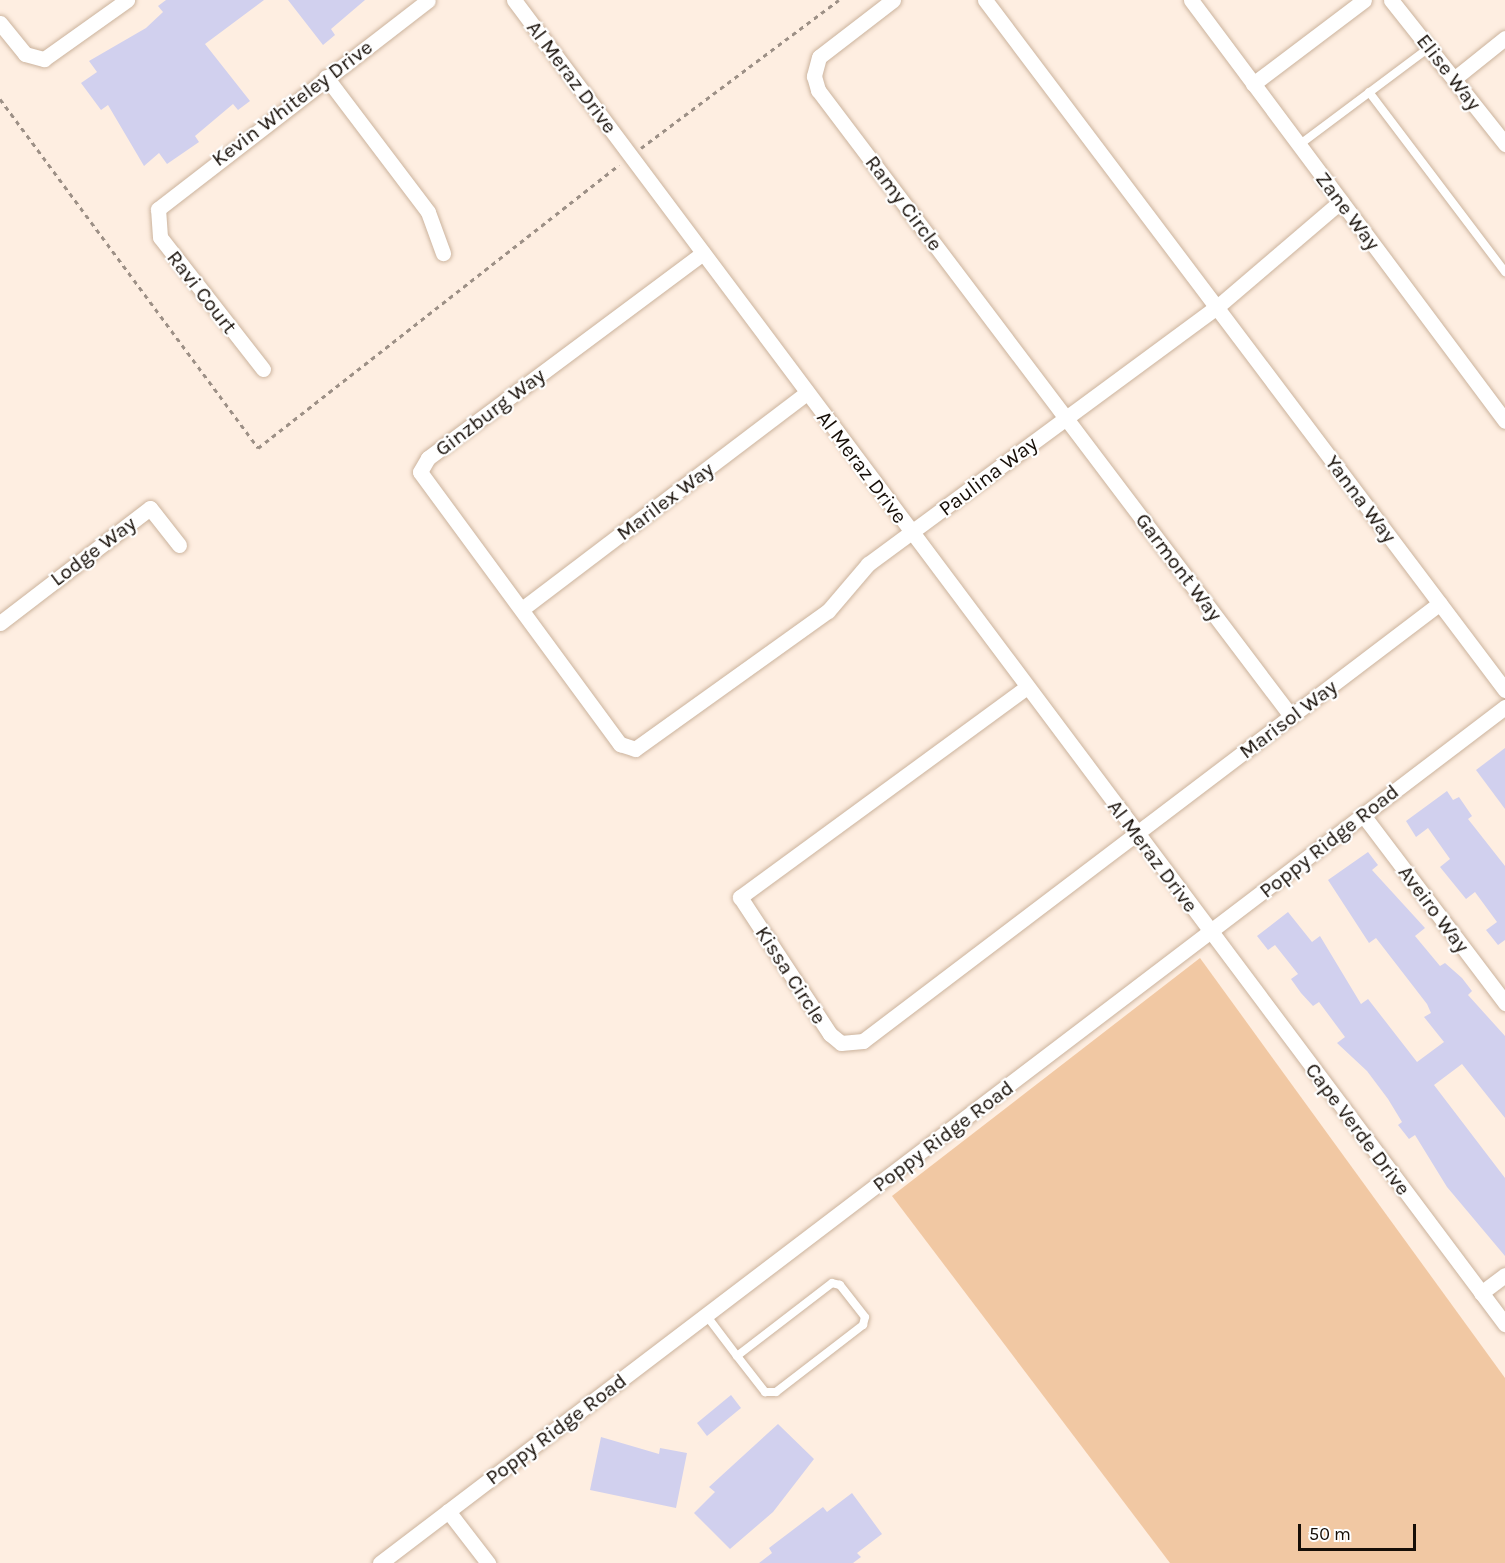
<!DOCTYPE html>
<html>
<head>
<meta charset="utf-8">
<style>
	body { margin:0 }
	#map { position:relative; width:1505px; height:1563px; overflow:hidden; background:#feeee1; font-family:Karla,sans-serif }
	div>[style] { position:absolute }
	.green>* { inset:0; background:#f1c8a3 }
	.building>* { inset:0; background:#d1d0ee }
	.path>* { height:3px; margin-top:-1.5px; transform-origin:0; background:repeating-linear-gradient(90deg,#9d9086 0 4.5px,transparent 0 9px) }
	.roads { filter:drop-shadow(0 0 2px #cbb39d) drop-shadow(0 0 2px #cbb39d) }
	.lane>* { height:8px; margin:-4px; padding:0 4px; transform-origin:4px; border-radius:4px; background:#fff }
	.street>* { height:15px; margin:-7.5px; padding:0 7.5px; transform-origin:7.5px; border-radius:7.5px; background:#fff }
	span { translate:-50% -50%; white-space:nowrap; text-align:center; line-height:1.15; -webkit-text-stroke:4.5px #fff; paint-order:stroke }
	.street-label { font-size:21px; color:#160e07 }
	.scale { position:absolute; left:1298px; top:1524px; width:118px; height:27px; box-sizing:border-box; border:3px solid #160e07; border-top:0; padding-left:8px; font-size:18px; line-height:21px; white-space:nowrap; color:#160e07; -webkit-text-stroke:4px #fff; paint-order:stroke }
</style>
</head>
<body>
<div id="map">
	<div class="green">
		<i style="clip-path:polygon(1200px 958px,1505px 1378px,1505px 1563px,1170px 1563px,892px 1196px)"></i>
	</div>
	<div class="building">
		<i style="clip-path:polygon(166px 0,264px 0,205px 44px,250px 101px,238px 110px,233px 104px,195px 136px,199px 142px,167px 164px,159px 153px,144px 166px,108px 105px,101px 110px,81px 83px,97px 72px,89px 61px,146px 28px,163px 12px,158px 6px)"></i>
		<i style="clip-path:polygon(288px 0,365px 0,331px 29px,335px 35px,323px 45px)"></i>
		<i style="clip-path:polygon(1505px 748px,1505px 809px,1476px 770px)"></i>
		<i style="clip-path:polygon(1447px 791px,1453px 800px,1459px 797px,1472px 816px,1468px 819px,1505px 866px,1505px 940px,1498px 945px,1486px 930px,1497px 922px,1475px 892px,1466px 899px,1440px 867px,1450px 859px,1428px 828px,1416px 837px,1406px 821px)"></i>
		<i style="clip-path:polygon(1368px 852px,1378px 865px,1372px 870px,1425px 928px,1415px 936px,1440px 966px,1445px 963px,1462px 978px,1472px 991px,1468px 995px,1505px 1036px,1505px 1118px,1462px 1064px,1434px 1085px,1505px 1178px,1505px 1256px,1447px 1187px,1415px 1135px,1409px 1139px,1398px 1125px,1402px 1122px,1388px 1099px,1367px 1071px,1337px 1043px,1345px 1037px,1319px 1002px,1313px 1006px,1301px 993px,1291px 979px,1298px 974px,1275px 945px,1268px 950px,1257px 936px,1288px 912px,1312px 942px,1320px 936px,1361px 1004px,1368px 999px,1417px 1062px,1444px 1042px,1424px 1017px,1431px 1013px,1427px 1004px,1376px 938px,1369px 943px,1328px 880px)"></i>
		<i style="clip-path:polygon(731px 1395px,741px 1408px,707px 1436px,697px 1423px)"></i>
		<i style="clip-path:polygon(778px 1424px,814px 1459px,773px 1512px,730px 1549px,694px 1513px,715px 1492px,709px 1487px)"></i>
		<i style="clip-path:polygon(601px 1437px,659px 1454px,660px 1448px,687px 1453px,676px 1508px,590px 1490px)"></i>
		<i style="clip-path:polygon(852px 1493px,882px 1534px,857px 1553px,861px 1557px,853px 1563px,759px 1563px,772px 1553px,769px 1548px,823px 1507px,827px 1512px)"></i>
	</div>
	<div class="path">
		<i style="left:0;top:99px;width:434px;rotate:53.5deg"></i>
		<i style="left:258px;top:448px;width:459px;rotate:-38.1deg"></i>
		<i style="left:641px;top:148px;width:247px;rotate:-36.8deg"></i>
	</div>
	<div class="roads">
		<div class="lane">
			<i style="left:1369px;top:92px;width:226px;rotate:52.9deg"></i>
			<i style="left:1299px;top:145px;width:164px;rotate:-36.8deg"></i>
			<i style="left:706px;top:1315px;width:51px;rotate:52.9deg"></i>
			<i style="left:737px;top:1356px;width:46px;rotate:52.1deg"></i>
			<i style="left:765px;top:1392px;width:11px"></i>
			<i style="left:776px;top:1392px;width:110px;rotate:-37.6deg"></i>
			<i style="left:863px;top:1325px;width:8px;rotate:-76deg"></i>
			<i style="left:865px;top:1317px;width:41px;rotate:-128deg"></i>
			<i style="left:840px;top:1285px;width:8px;rotate:-166deg"></i>
			<i style="left:832px;top:1283px;width:120px;rotate:142.5deg"></i>
		</div>
		<div class="street">
			<i style="left:514px;top:0;width:1654px;rotate:53.19deg"></i>
			<i style="left:893px;top:0;width:93px;rotate:142.4deg"></i>
			<i style="left:819px;top:57px;width:20px;rotate:105deg"></i>
			<i style="left:814px;top:76px;width:15px;rotate:74deg"></i>
			<i style="left:818px;top:90px;width:785px;rotate:52.93deg"></i>
			<i style="left:985px;top:0;width:864px;rotate:53deg"></i>
			<i style="left:1191px;top:0;width:525px;rotate:53.28deg"></i>
			<i style="left:1391px;top:0;width:184px;rotate:51.6deg"></i>
			<i style="left:0;top:23px;width:40px;rotate:51deg"></i>
			<i style="left:25px;top:54px;width:20px;rotate:15deg"></i>
			<i style="left:44px;top:59px;width:102px;rotate:-35.4deg"></i>
			<i style="left:326px;top:77px;width:169px;rotate:52.9deg"></i>
			<i style="left:428px;top:212px;width:44px;rotate:69.9deg"></i>
			<i style="left:1455px;top:78px;width:64px;rotate:-38.7deg"></i>
			<i style="left:1253px;top:84px;width:139px;rotate:-37.1deg"></i>
			<i style="left:703px;top:253px;width:343px;rotate:143.3deg"></i>
			<i style="left:428px;top:458px;width:16px;rotate:120deg"></i>
			<i style="left:420px;top:472px;width:338px;rotate:53.7deg"></i>
			<i style="left:620px;top:744px;width:16px;rotate:18deg"></i>
			<i style="left:635px;top:749px;width:237px;rotate:-35.6deg"></i>
			<i style="left:828px;top:611px;width:62px;rotate:-49.6deg"></i>
			<i style="left:868px;top:564px;width:433px;rotate:-36.4deg"></i>
			<i style="left:1217px;top:307px;width:163px;rotate:-40.5deg"></i>
			<i style="left:263px;top:369px;width:167px;rotate:-128deg"></i>
			<i style="left:160px;top:237px;width:28px;rotate:-94deg"></i>
			<i style="left:158px;top:209px;width:341px;rotate:-37.7deg"></i>
			<i style="left:522px;top:609px;width:358px;rotate:-37.2deg"></i>
			<i style="left:0;top:623px;width:189px;rotate:-37.5deg"></i>
			<i style="left:150px;top:508px;width:47px;rotate:51.9deg"></i>
			<i style="left:1027px;top:687px;width:356px;rotate:143.8deg"></i>
			<i style="left:740px;top:897px;width:164px;rotate:56.7deg"></i>
			<i style="left:830px;top:1034px;width:14px;rotate:39deg"></i>
			<i style="left:841px;top:1043px;width:22px;rotate:-5deg"></i>
			<i style="left:863px;top:1041px;width:724px;rotate:-37.2deg"></i>
			<i style="left:1363px;top:815px;width:236px;rotate:52.9deg"></i>
			<i style="left:1481px;top:1293px;width:30px;rotate:-37deg"></i>
			<i style="left:448px;top:1511px;width:66px;rotate:52.4deg"></i>
			<i style="left:380px;top:1563px;width:1414px;rotate:-37.27deg"></i>
		</div>
	</div>
	<div class="street-label">
		<span style="left:1449px;top:72px;rotate:52deg">Elise Way</span>
		<span style="left:572px;top:77px;rotate:53deg">Al Meraz Drive</span>
		<span style="left:292px;top:103px;rotate:-37deg">Kevin Whiteley Drive</span>
		<span style="left:904px;top:203px;rotate:53deg">Ramy Circle</span>
		<span style="left:1348px;top:211px;rotate:53deg">Zane Way</span>
		<span style="left:202px;top:292px;rotate:52deg">Ravi Court</span>
		<span style="left:490px;top:412px;rotate:-37deg">Ginzburg Way</span>
		<span style="left:862px;top:467px;rotate:53deg">Al Meraz Drive</span>
		<span style="left:988px;top:476px;rotate:-37deg">Paulina Way</span>
		<span style="left:1361px;top:499px;rotate:53deg">Yanna Way</span>
		<span style="left:665px;top:501px;rotate:-37deg">Marilex Way</span>
		<span style="left:93px;top:551px;rotate:-37deg">Lodge Way</span>
		<span style="left:1179px;top:567px;rotate:53deg">Garmont Way</span>
		<span style="left:1288px;top:719px;rotate:-37deg">Marisol Way</span>
		<span style="left:1329px;top:841px;rotate:-38deg">Poppy Ridge Road</span>
		<span style="left:1153px;top:856px;rotate:53deg">Al Meraz Drive</span>
		<span style="left:1434px;top:909px;rotate:53deg">Aveiro Way</span>
		<span style="left:791px;top:975px;rotate:57deg">Kissa Circle</span>
		<span style="left:1358px;top:1129px;rotate:53deg">Cape Verde Drive</span>
		<span style="left:943px;top:1136px;rotate:-37deg">Poppy Ridge Road</span>
		<span style="left:556px;top:1429px;rotate:-37deg">Poppy Ridge Road</span>
	</div>
	<div class="scale">50 m</div>
</div>
</body>
</html>
